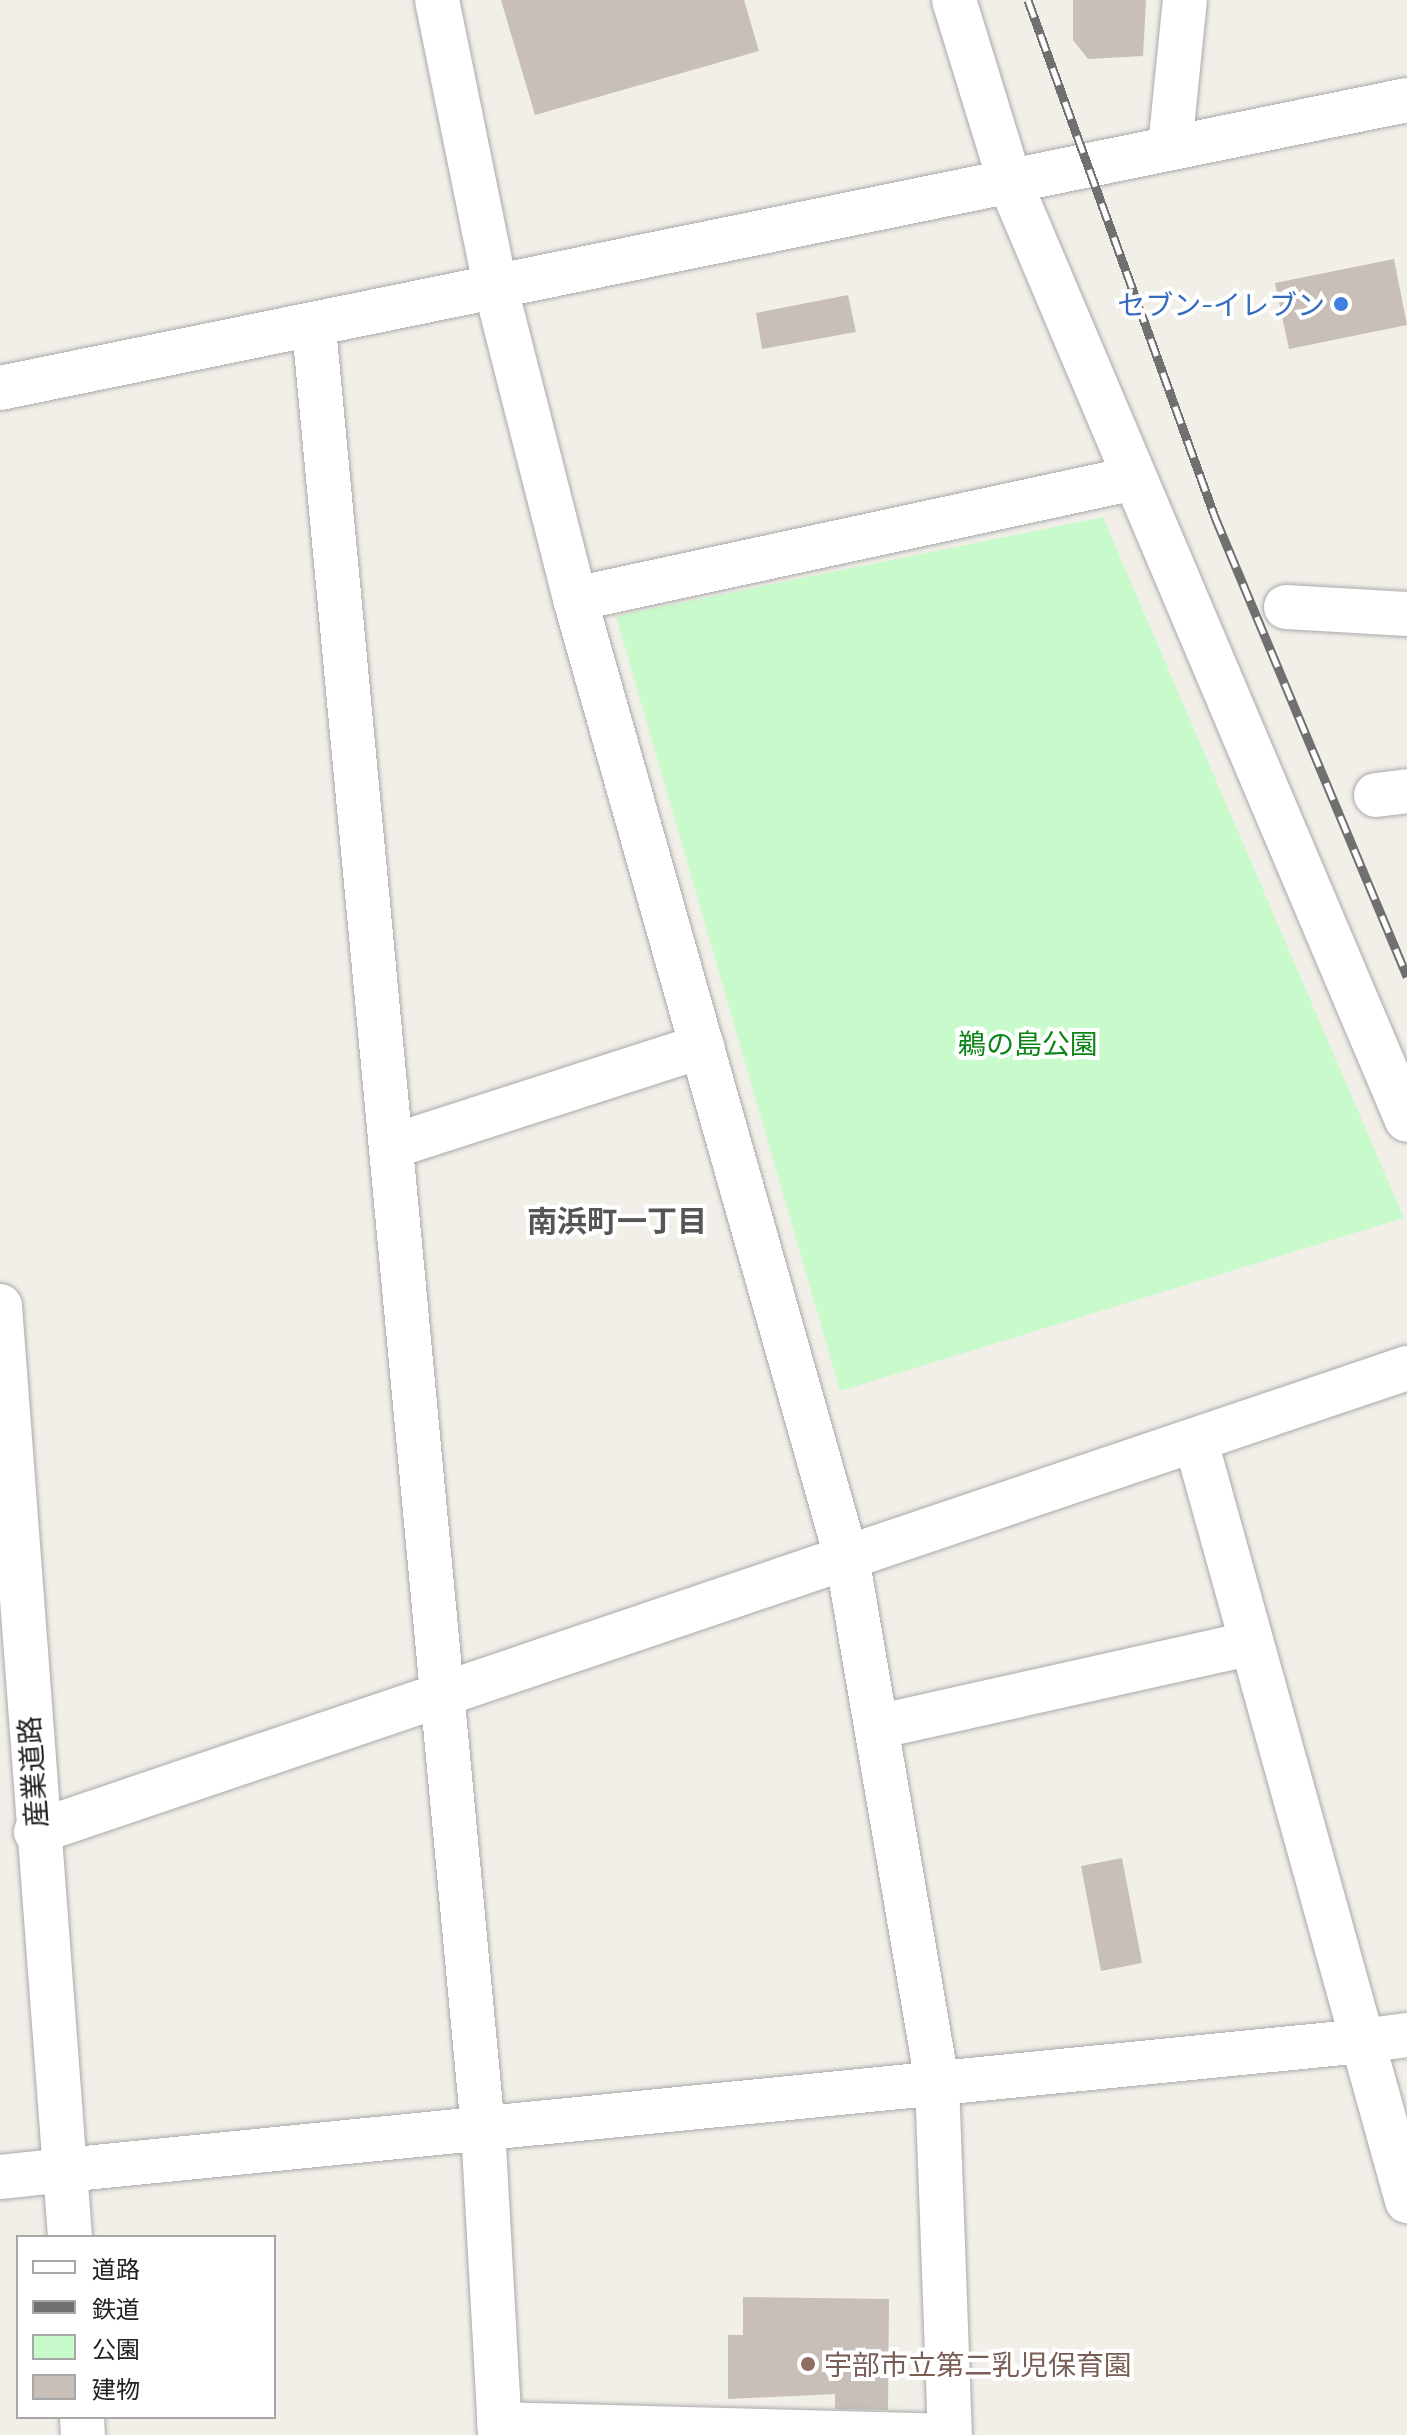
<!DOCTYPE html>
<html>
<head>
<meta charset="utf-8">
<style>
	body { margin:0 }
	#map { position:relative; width:1407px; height:2435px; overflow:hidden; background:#f2efe9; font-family:Manrope,"Noto Sans JP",sans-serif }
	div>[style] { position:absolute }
	.park>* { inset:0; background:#c8facc }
	.building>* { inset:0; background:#c7bfb8 }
	.roads { filter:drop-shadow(0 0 2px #a9a9a9) drop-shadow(0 0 2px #a9a9a9) }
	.minor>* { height:44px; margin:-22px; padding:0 22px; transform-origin:22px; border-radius:22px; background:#fff }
	.tertiary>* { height:44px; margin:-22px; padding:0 22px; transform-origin:22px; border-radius:22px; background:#fff }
	.rail>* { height:9px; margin-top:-4.5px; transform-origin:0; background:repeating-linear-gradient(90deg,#fff 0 18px,#707070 0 36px); box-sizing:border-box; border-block:2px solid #707070 }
	.dots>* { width:22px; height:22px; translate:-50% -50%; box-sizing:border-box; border:4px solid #fff; border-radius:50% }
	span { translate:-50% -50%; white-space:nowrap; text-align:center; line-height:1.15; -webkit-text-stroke:8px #fff; paint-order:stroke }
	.shop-label { font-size:28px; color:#366cbe }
	.right { translate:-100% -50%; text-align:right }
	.park-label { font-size:28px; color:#0c8416 }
	.street-label { font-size:28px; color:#222 }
	.education-label { font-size:28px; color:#785e54 }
	.left { translate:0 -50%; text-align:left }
	.neighbourhood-label { font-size:30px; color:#555; font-weight:700 }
	.legend { position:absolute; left:16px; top:2235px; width:260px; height:184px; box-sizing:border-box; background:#fff; border:2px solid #a7a7a7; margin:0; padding:10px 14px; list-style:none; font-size:24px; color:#222 }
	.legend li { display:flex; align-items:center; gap:16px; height:40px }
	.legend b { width:40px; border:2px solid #a7a7a7 }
</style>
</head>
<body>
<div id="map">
	<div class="park">
		<i style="clip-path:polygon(1103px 517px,1404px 1218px,840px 1391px,616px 616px)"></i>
	</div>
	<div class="building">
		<i style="clip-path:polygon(501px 0,744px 0,759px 51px,535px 115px)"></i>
		<i style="clip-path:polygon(1073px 0,1146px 0,1143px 56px,1088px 59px,1073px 40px)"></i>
		<i style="clip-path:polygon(1394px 259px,1407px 325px,1289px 349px,1275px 283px)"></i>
		<i style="clip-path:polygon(848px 295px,856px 332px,762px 349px,756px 313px)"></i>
		<i style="clip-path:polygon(1122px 1858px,1142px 1963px,1101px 1971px,1081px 1866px)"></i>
		<i style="clip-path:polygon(743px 2297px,889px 2299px,888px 2410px,835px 2409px,835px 2394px,728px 2399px,728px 2335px,743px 2335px)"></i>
	</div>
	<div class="roads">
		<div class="minor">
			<i style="left:954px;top:0;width:194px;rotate:72.9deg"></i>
			<i style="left:1011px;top:185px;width:1015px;rotate:67.05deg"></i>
			<i style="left:496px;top:289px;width:320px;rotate:75.7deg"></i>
			<i style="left:575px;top:599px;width:1002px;rotate:74.19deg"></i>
			<i style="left:848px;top:1563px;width:527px;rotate:80.27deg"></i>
			<i style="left:937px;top:2082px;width:353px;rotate:87.9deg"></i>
			<i style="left:575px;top:599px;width:568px;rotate:-12.2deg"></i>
			<i style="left:1286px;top:607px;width:121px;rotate:3.3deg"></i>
			<i style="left:1376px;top:795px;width:31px;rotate:-7deg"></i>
			<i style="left:393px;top:1146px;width:325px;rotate:-17.9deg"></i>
			<i style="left:1196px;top:1442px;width:788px;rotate:74.46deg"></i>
			<i style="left:881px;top:1726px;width:377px;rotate:-12.6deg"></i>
			<i style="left:36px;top:1832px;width:1447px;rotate:-18.7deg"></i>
			<i style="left:1361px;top:2041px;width:46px;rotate:-7.4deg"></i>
			<i style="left:0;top:2177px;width:65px;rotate:-6.1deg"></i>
			<i style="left:499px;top:2424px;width:432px;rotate:1.5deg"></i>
		</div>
		<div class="tertiary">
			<i style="left:437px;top:0;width:295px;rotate:78.5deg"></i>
			<i style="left:1170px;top:147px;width:148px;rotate:-84.2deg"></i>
			<i style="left:314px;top:328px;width:1808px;rotate:84.64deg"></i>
			<i style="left:483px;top:2128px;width:307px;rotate:86.8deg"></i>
			<i style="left:0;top:388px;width:1436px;rotate:-11.57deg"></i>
			<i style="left:0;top:1306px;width:934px;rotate:85.7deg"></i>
			<i style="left:65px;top:2170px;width:1302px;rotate:-5.68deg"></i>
			<i style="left:82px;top:2417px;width:18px;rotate:87deg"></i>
		</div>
	</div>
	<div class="rail">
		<i style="left:1028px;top:0;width:550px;rotate:70.11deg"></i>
		<i style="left:1215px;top:517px;width:498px;rotate:67.3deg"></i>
	</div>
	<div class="dots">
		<i style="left:1341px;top:304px;background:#3f7fe0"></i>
		<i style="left:808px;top:2364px;background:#8d6e63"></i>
	</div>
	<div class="shop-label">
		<span class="right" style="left:1325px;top:304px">セブン-イレブン</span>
	</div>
	<div class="park-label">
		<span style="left:1028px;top:1043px">鵜の島公園</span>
	</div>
	<div class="street-label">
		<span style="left:32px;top:1772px;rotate:-94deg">産業道路</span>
	</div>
	<div class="education-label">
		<span class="left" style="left:824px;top:2364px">宇部市立第二乳児保育園</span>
	</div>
	<div class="neighbourhood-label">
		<span style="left:617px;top:1221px">南浜町一丁目</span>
	</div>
	<ul class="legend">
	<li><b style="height:10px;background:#fff"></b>道路</li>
	<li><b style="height:10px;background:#707070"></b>鉄道</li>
	<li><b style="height:22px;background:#c8facc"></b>公園</li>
	<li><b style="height:22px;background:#c7bfb8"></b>建物</li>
	</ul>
</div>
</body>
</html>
